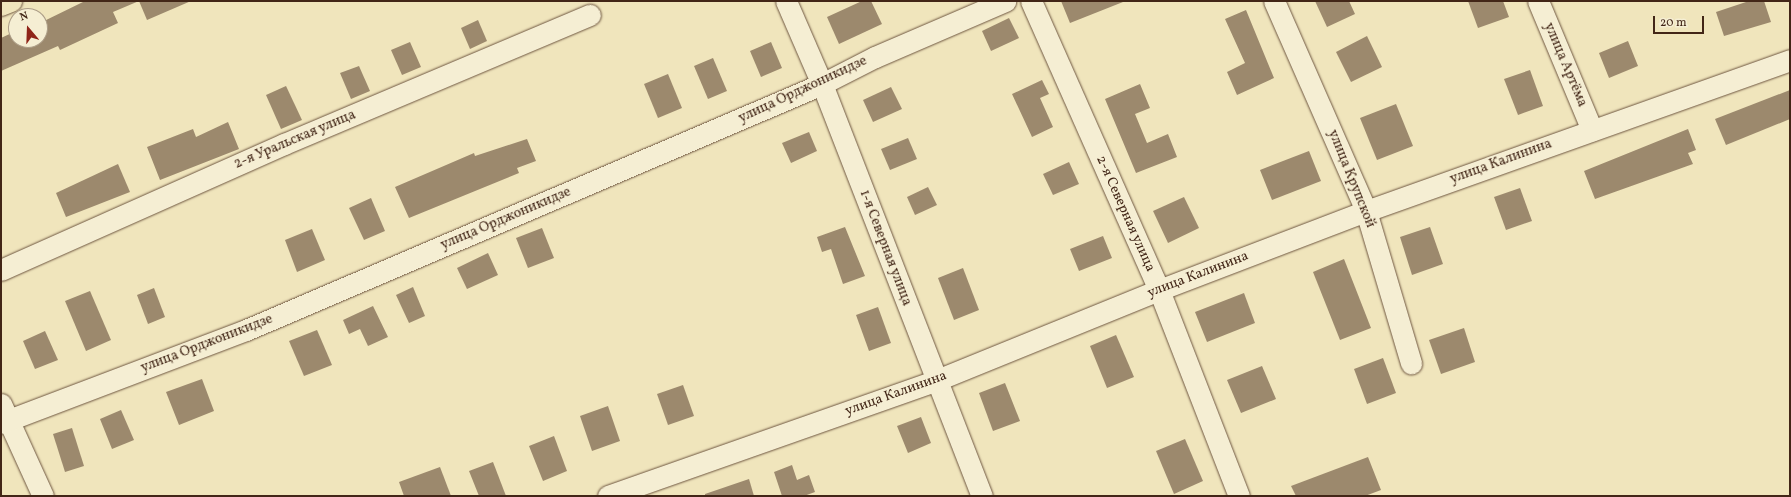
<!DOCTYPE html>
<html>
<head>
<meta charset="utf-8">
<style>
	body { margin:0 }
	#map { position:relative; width:1791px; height:497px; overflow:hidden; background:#f0e5bc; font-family:Vollkorn,serif }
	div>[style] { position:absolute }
	.building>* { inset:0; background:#9c896d }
	.roads { filter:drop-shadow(0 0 1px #6e5640) drop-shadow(0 0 1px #6e5640) }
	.minor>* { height:21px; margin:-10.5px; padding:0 10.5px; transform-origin:10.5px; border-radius:10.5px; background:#f5eed3 }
	.major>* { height:22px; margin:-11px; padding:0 11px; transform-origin:11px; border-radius:11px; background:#f0e5bc }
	span { translate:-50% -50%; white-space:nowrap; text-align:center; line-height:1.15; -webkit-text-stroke:3px #f5eed3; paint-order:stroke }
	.street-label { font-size:14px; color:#422617 }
	.frame { position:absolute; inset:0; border:2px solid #422617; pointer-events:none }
	.north { position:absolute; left:8px; top:8px; width:40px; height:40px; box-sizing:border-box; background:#f5eed3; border:1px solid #ad9e88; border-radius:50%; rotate:341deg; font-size:11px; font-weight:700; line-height:16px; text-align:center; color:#422617 }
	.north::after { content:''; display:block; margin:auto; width:14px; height:18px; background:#8f2418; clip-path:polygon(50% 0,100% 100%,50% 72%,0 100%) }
	.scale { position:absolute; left:1653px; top:16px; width:51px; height:18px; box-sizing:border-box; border:2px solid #422617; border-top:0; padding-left:5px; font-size:12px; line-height:14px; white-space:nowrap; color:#422617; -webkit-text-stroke:3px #f5eed3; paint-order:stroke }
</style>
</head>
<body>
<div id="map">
	<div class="building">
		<i style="clip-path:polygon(85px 1px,139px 1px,113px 12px,118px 23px,60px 50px,58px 46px,1px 71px,1px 38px,16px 31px,16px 40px,40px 40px,40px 23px)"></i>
		<i style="clip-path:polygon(139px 1px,191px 1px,147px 20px)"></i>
		<i style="clip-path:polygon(862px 1px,871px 1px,882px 24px,839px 44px,827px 17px)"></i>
		<i style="clip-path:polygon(1061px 1px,1123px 1px,1123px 2px,1070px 23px)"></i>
		<i style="clip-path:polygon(1315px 1px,1349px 1px,1355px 14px,1327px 27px)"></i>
		<i style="clip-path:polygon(1468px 1px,1503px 1px,1509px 17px,1478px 28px)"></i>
		<i style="clip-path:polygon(1749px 1px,1764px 1px,1771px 22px,1724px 36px,1716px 12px)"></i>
		<i style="clip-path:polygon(1246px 10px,1274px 78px,1237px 95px,1227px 72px,1245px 63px,1225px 19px)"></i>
		<i style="clip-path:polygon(1009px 18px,1019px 38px,991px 51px,982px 31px)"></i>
		<i style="clip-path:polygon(478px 20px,487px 41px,470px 49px,461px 28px)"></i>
		<i style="clip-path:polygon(1367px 36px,1382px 67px,1351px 82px,1336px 52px)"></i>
		<i style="clip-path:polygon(1628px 41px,1638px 66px,1609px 78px,1599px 53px)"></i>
		<i style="clip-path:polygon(410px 42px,421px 67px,402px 75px,391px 50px)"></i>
		<i style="clip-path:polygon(771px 42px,782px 68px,761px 77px,750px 51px)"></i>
		<i style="clip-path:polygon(713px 58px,727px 91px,708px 99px,694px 66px)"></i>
		<i style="clip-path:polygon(359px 66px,370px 91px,351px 99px,340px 73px)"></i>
		<i style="clip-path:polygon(1530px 70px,1543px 106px,1518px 115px,1504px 79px)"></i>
		<i style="clip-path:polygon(668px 74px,682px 108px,658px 118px,644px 84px)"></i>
		<i style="clip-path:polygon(1042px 80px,1049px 94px,1040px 98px,1053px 127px,1032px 137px,1012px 94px)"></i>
		<i style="clip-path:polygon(1140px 84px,1150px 108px,1135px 114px,1147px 143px,1168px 134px,1177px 157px,1136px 173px,1105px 99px)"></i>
		<i style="clip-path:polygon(286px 86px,302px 120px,281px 129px,266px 95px)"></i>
		<i style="clip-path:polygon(891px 87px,902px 109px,873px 122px,863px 100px)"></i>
		<i style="clip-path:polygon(1790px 90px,1790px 119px,1726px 145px,1715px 119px)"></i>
		<i style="clip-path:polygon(1396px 104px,1413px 146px,1377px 160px,1360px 118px)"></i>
		<i style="clip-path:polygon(228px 122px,239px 149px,160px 180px,147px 147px,193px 129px,196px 137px)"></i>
		<i style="clip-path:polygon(1688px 129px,1696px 150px,1688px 153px,1693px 164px,1595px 199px,1584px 171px)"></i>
		<i style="clip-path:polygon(809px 132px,817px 151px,791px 163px,782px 143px)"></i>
		<i style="clip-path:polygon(908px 138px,917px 159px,890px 170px,881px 149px)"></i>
		<i style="clip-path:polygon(527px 139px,536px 161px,517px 168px,519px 173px,409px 218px,395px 187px,474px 153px,475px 156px)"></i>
		<i style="clip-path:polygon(1309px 151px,1321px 181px,1272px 200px,1260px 170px)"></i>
		<i style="clip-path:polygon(1069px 162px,1079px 184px,1053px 195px,1043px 174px)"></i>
		<i style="clip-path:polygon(118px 164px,130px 192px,66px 217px,56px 193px)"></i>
		<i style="clip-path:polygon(928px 187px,937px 205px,915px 215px,907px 197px)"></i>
		<i style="clip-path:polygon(1520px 188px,1532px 221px,1506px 230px,1494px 197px)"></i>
		<i style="clip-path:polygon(1184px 197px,1199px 228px,1168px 243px,1153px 211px)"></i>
		<i style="clip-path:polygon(371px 198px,385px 231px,364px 240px,349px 208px)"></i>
		<i style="clip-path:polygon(845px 227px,865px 276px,843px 284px,831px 249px,822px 252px,817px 237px)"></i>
		<i style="clip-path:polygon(1430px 227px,1443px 264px,1412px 275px,1400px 237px)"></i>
		<i style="clip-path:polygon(542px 228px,554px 258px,528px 268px,516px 238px)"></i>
		<i style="clip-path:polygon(312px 229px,325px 260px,297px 272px,285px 240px)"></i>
		<i style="clip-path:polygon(1103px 236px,1112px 258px,1079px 271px,1070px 249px)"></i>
		<i style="clip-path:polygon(488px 253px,498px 275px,467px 289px,457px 268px)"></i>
		<i style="clip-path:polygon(1344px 259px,1371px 328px,1340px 340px,1313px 272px)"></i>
		<i style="clip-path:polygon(963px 268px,979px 310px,954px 320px,938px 278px)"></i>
		<i style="clip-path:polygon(413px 287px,425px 316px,409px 323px,396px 295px)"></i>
		<i style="clip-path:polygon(154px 288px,165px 317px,148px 324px,137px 295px)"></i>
		<i style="clip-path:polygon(90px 291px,111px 340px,86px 351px,65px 301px)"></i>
		<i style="clip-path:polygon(1244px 293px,1255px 323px,1207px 342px,1195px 312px)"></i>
		<i style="clip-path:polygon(373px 306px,388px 337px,368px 346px,360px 329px,349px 334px,343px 320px)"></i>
		<i style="clip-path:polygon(878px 307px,891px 343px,869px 351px,856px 315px)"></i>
		<i style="clip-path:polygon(1464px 328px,1475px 362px,1441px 374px,1429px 340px)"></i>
		<i style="clip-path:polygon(317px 330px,332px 365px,304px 376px,289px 341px)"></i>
		<i style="clip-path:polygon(45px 331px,58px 360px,35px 369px,23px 341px)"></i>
		<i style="clip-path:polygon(1116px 335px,1134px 377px,1107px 388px,1090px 346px)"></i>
		<i style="clip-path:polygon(1383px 358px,1396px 393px,1367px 404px,1354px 369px)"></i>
		<i style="clip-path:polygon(1262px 366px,1276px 399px,1241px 413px,1227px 380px)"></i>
		<i style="clip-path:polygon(202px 379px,214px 411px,179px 425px,166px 392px)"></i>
		<i style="clip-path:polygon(1005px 383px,1020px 421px,993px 431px,979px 393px)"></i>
		<i style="clip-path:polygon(683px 385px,694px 416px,668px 425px,657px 394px)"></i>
		<i style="clip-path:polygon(608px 406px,620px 441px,592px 451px,580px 416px)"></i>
		<i style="clip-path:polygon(121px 410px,134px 440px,112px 449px,100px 419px)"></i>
		<i style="clip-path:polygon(921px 417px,931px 443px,908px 453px,897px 426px)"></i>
		<i style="clip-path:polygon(72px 428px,84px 466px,65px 472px,53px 434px)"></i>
		<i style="clip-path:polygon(554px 436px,567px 471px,543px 481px,529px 446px)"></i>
		<i style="clip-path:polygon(1185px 439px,1203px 481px,1174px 494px,1156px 451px)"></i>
		<i style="clip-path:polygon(1368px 457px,1381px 490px,1365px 496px,1296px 496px,1291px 486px)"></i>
		<i style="clip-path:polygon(493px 462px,506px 496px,479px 496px,469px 471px)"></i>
		<i style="clip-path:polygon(792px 465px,797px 480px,809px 475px,815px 492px,804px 496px,782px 496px,774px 472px)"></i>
		<i style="clip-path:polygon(440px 467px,451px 496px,404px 496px,399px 482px)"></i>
		<i style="clip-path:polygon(749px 479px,754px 496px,705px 496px,705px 494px)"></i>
	</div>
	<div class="roads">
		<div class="minor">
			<i style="left:786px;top:1px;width:90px;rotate:66.6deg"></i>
			<i style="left:822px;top:84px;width:442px;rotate:68.8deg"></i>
			<i style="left:1031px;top:1px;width:316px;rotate:66.1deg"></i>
			<i style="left:1159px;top:290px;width:221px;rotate:68.8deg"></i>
			<i style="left:1274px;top:1px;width:229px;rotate:66.3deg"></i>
			<i style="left:1366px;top:211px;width:159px;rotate:73.5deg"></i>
			<i style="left:1538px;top:1px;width:140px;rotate:67.3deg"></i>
			<i style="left:1px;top:270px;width:310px;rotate:-24deg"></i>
			<i style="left:284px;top:144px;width:332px;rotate:-22.9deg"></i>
			<i style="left:1px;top:404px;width:101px;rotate:65.5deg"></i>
			<i style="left:1px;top:423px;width:262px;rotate:-20.8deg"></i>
			<i style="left:246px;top:330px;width:626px;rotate:-23.13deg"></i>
			<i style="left:822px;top:84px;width:59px;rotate:-27deg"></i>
			<i style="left:875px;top:57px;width:142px;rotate:-23.3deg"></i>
			<i style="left:608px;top:496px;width:349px;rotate:-19.4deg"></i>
			<i style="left:937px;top:380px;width:240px;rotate:-22.1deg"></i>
			<i style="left:1159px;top:290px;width:222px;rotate:-20.9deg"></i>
			<i style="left:1366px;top:211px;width:450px;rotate:-19.6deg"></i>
		</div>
		<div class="major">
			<i style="left:1px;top:5px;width:11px;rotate:-22deg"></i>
		</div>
	</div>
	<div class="street-label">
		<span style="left:1565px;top:65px;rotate:67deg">улица Артёма</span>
		<span style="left:803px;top:90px;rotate:-25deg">улица Орджоникидзе</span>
		<span style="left:295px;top:140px;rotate:-23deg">2-я Уральская улица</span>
		<span style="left:1501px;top:162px;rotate:-20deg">улица Калинина</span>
		<span style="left:1351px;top:179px;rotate:68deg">улица Крупской</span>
		<span style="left:1125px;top:214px;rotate:66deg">2-я Северная улица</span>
		<span style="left:506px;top:219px;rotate:-23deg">улица Орджоникидзе</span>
		<span style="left:885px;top:248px;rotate:69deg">1-я Северная улица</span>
		<span style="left:1198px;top:275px;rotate:-21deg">улица Калинина</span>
		<span style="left:207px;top:344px;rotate:-21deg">улица Орджоникидзе</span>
		<span style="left:896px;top:394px;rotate:-20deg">улица Калинина</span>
	</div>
	<div class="frame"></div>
	<div class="north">N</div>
	<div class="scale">20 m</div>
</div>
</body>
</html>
